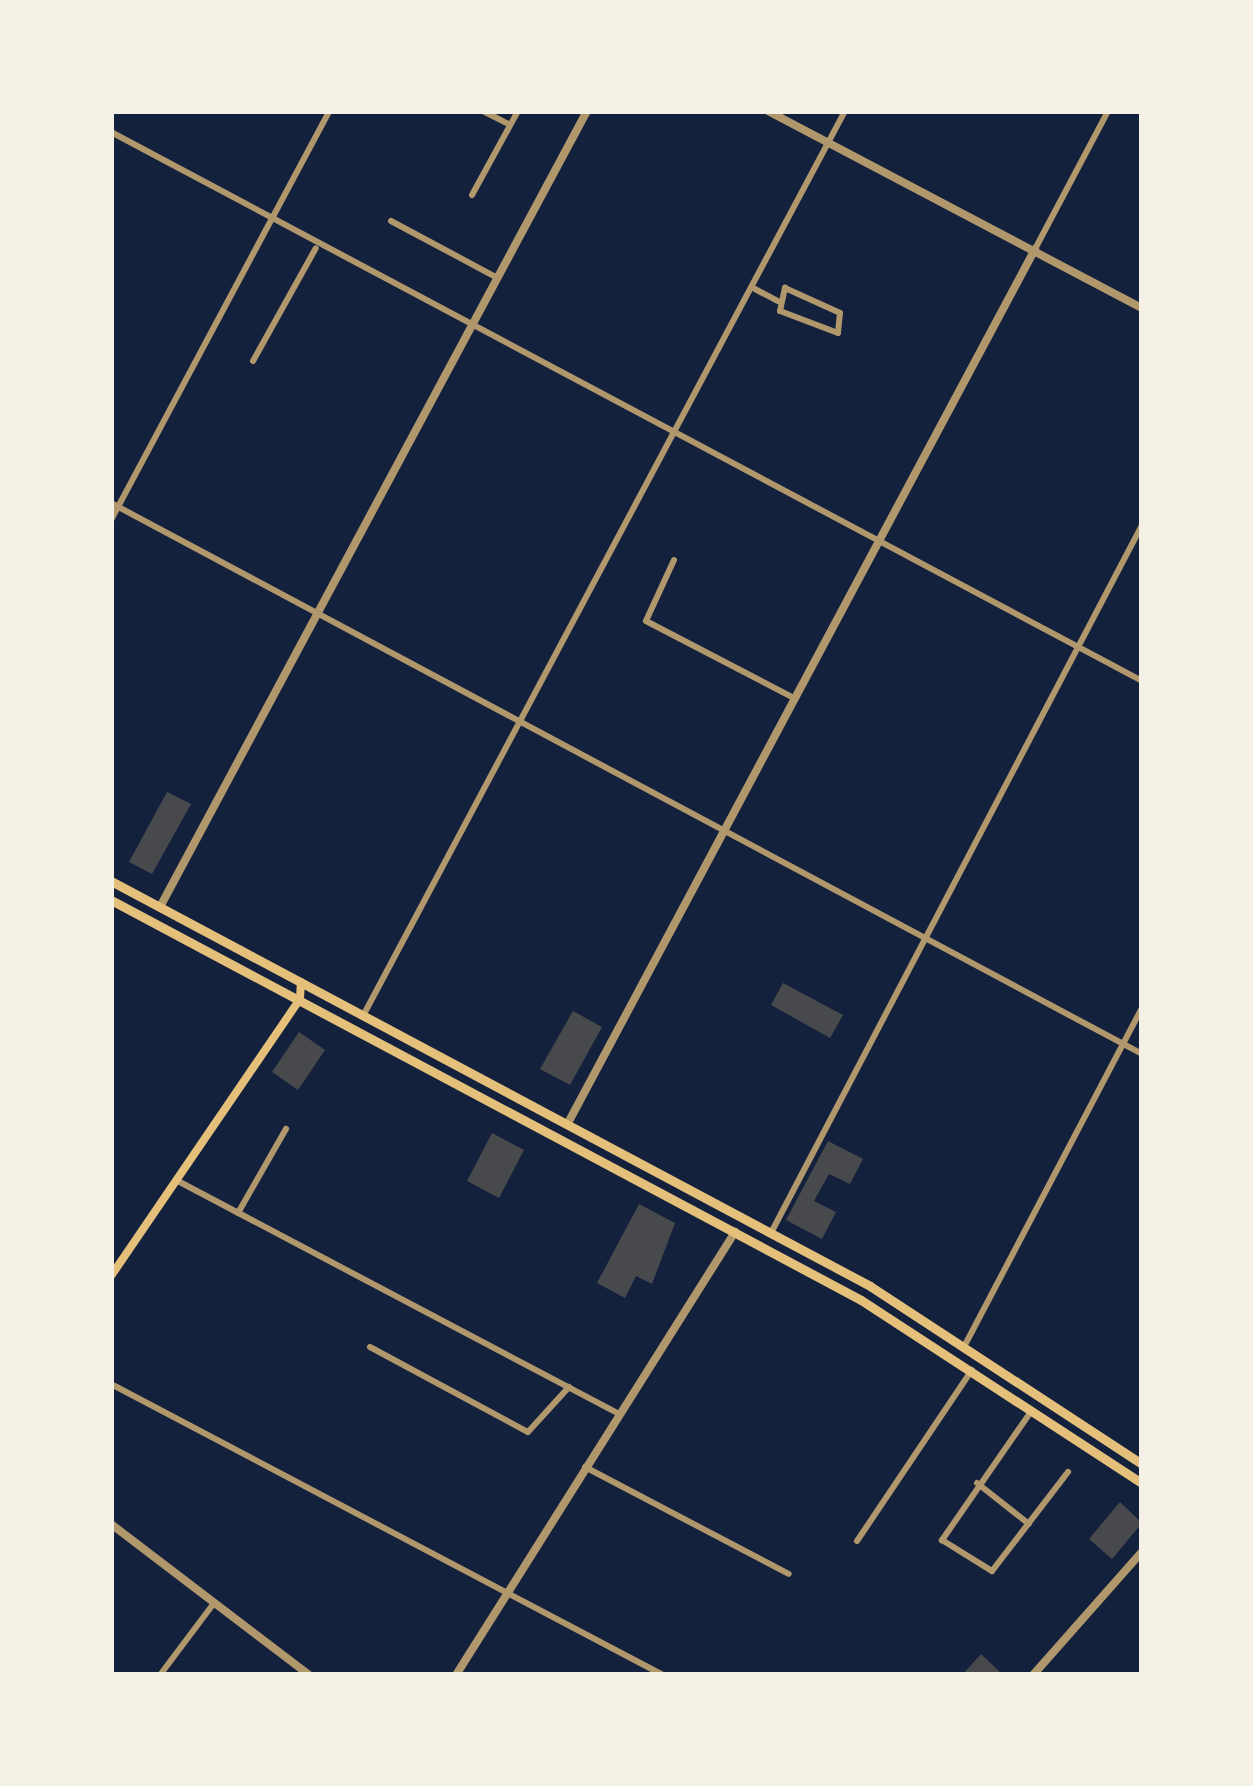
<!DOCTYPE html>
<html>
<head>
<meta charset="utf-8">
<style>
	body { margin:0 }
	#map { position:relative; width:1253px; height:1786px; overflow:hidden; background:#14213d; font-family:"Public Sans",sans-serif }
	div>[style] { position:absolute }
	.building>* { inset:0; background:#48494c }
	.minor>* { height:6px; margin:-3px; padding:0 3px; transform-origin:3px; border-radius:3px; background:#b1986c }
	.tertiary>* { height:8px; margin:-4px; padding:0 4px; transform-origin:4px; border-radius:4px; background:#b1986c }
	.secondary>* { height:8px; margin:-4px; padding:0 4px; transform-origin:4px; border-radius:4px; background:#e5c07b }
	.primary>* { height:9px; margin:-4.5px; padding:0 4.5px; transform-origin:4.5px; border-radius:4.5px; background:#e5c07b }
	span { translate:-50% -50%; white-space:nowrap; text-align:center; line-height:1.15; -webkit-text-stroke:9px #f6f1e7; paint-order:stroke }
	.frame { position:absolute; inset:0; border:114px solid #f6f1e7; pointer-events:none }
</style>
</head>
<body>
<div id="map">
	<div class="building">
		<i style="clip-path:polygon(167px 792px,191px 804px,152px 874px,129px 862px)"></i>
		<i style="clip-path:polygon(783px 983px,843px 1015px,830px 1038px,771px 1005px)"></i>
		<i style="clip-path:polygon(573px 1011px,602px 1027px,570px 1085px,540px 1069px)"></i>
		<i style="clip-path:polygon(299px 1032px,325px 1050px,298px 1090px,272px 1072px)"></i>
		<i style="clip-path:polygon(492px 1133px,524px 1150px,499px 1198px,467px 1181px)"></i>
		<i style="clip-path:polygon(828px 1141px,863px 1159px,850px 1184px,829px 1174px,814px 1201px,836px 1212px,822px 1239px,786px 1220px)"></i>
		<i style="clip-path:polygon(639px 1204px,675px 1223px,652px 1284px,636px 1276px,625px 1298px,597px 1283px)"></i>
		<i style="clip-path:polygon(1120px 1502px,1142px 1523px,1112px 1559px,1089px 1539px)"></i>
		<i style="clip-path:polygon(981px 1654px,1003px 1675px,962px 1675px)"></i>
	</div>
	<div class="minor">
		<i style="left:483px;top:111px;width:30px;rotate:27deg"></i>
		<i style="left:111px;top:132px;width:1168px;rotate:28.03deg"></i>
		<i style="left:472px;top:195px;width:96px;rotate:-61.3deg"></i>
		<i style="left:391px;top:221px;width:119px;rotate:28.1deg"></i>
		<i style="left:1035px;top:249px;width:156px;rotate:-62.1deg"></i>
		<i style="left:785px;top:288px;width:60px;rotate:24.4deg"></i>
		<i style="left:840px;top:313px;width:20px;rotate:96deg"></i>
		<i style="left:838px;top:333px;width:62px;rotate:-159.2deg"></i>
		<i style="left:780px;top:311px;width:24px;rotate:-78deg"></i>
		<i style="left:755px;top:289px;width:26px;rotate:28deg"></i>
		<i style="left:253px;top:361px;width:129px;rotate:-60.9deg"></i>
		<i style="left:111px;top:503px;width:1169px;rotate:28.12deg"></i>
		<i style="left:111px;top:520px;width:463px;rotate:-61.9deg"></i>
		<i style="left:674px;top:560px;width:67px;rotate:114.7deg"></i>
		<i style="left:646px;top:621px;width:167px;rotate:27.5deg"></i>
		<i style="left:364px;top:1014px;width:1023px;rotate:-61.96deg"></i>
		<i style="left:176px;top:1180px;width:501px;rotate:27.84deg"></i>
		<i style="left:238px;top:1213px;width:97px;rotate:-60.3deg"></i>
		<i style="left:772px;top:1231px;width:797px;rotate:-62.34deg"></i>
		<i style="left:966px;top:1343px;width:378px;rotate:-62.3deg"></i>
		<i style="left:370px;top:1347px;width:179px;rotate:28.3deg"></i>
		<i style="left:528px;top:1432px;width:61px;rotate:-47.7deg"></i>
		<i style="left:111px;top:1384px;width:624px;rotate:27.8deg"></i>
		<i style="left:1030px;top:1413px;width:155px;rotate:124.7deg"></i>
		<i style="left:942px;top:1540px;width:59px;rotate:31.8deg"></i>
		<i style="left:992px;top:1571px;width:125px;rotate:-52.5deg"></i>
		<i style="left:585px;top:1467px;width:230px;rotate:27.7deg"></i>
		<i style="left:977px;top:1483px;width:66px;rotate:38.3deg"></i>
		<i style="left:857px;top:1541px;width:206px;rotate:-56.1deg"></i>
		<i style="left:160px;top:1675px;width:90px;rotate:-53.1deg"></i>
	</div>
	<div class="tertiary">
		<i style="left:768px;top:111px;width:423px;rotate:27.8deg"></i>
		<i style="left:160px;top:907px;width:903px;rotate:-61.79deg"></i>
		<i style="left:568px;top:1123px;width:991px;rotate:-61.88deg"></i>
		<i style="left:111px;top:1524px;width:249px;rotate:37.3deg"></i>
		<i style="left:456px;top:1675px;width:524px;rotate:-57.8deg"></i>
		<i style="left:1033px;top:1675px;width:164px;rotate:-48.5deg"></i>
	</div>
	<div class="secondary">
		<i style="left:111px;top:1276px;width:335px;rotate:-55.7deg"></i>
		<i style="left:300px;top:999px;width:17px;rotate:-87deg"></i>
	</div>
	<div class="primary">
		<i style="left:111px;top:881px;width:860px;rotate:28.08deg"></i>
		<i style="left:870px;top:1286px;width:325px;rotate:33.2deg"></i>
		<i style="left:111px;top:900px;width:850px;rotate:28.07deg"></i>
		<i style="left:861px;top:1300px;width:335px;rotate:33.1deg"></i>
	</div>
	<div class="frame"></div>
</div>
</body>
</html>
